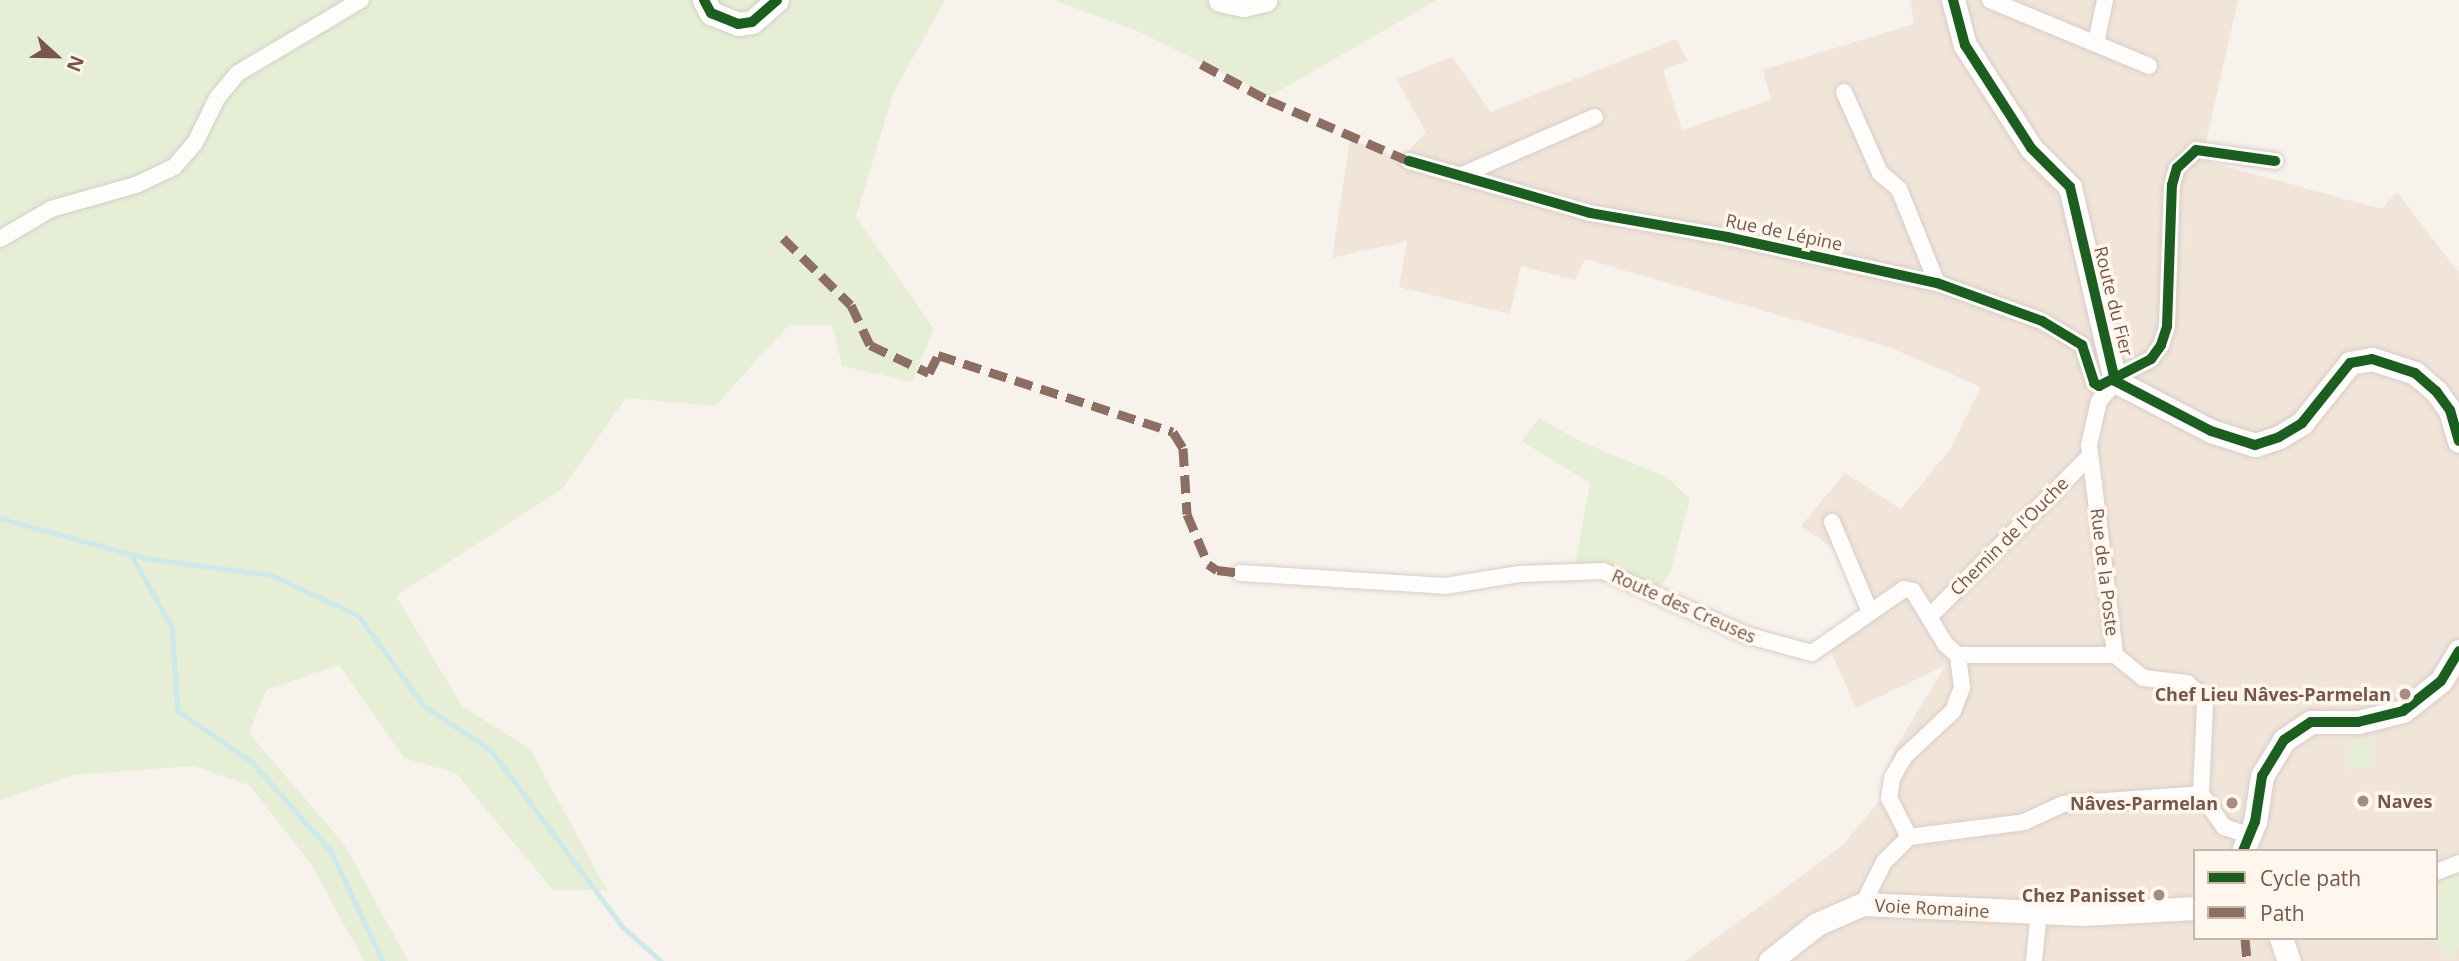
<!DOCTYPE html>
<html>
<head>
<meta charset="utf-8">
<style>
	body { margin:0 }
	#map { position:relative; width:2459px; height:961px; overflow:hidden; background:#f8f2ec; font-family:"Open Sans",sans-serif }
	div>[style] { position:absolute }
	.residential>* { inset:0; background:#f1e4d9 }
	.green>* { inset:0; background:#e6efd6 }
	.stream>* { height:4.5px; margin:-2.25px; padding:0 2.25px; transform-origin:2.25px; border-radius:2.25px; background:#cde9e9 }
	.roads { filter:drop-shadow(0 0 2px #d6cec8) drop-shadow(0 0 2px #d6cec8) }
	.street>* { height:16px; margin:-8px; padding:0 8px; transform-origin:8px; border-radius:8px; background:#fefdfc }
	.secondary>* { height:23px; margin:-11.5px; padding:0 11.5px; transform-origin:11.5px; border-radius:11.5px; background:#fefdfc }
	.quiet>* { height:9px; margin-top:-4.5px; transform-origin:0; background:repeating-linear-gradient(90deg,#8d6e63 0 18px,transparent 0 27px) }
	.cycleway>* { height:10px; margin:-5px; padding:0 5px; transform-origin:5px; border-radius:5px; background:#1b5e20 }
	.dots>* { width:19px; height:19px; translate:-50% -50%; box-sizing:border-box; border:4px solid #fff7ee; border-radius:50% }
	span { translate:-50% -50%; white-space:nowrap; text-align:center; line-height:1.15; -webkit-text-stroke:7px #fff7ee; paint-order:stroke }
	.street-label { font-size:18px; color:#78574a }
	.poi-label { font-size:18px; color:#78574a; font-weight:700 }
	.right { translate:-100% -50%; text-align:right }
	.left { translate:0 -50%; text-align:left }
	.legend { position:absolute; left:2193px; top:849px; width:245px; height:91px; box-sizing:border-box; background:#fff7ee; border:2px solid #c9b7ac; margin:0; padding:9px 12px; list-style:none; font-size:21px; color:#78574a }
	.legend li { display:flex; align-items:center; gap:14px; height:35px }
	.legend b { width:35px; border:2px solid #c9b7ac }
	.north { position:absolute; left:21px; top:21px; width:70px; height:70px; -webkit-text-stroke:5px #fff7ee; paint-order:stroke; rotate:112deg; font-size:19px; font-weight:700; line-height:28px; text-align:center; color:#78574a }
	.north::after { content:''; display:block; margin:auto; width:24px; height:32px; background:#78574a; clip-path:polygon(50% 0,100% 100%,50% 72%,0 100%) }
</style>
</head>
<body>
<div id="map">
	<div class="residential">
		<i style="clip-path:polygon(evenodd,1910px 0,2238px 0,2202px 160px,2381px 209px,2397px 192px,2459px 273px,2459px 961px,1685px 961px,1842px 846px,1880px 800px,1894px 750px,1946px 665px,1856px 708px,1830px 650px,1870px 615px,1844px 555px,1801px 526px,1845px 473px,1901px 509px,1951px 448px,1981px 387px,1889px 347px,1585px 259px,1575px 280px,1521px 266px,1510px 314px,1399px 287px,1407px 241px,1332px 258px,1350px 139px,1401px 159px,1426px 132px,1396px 79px,1452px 57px,1491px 112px,1676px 39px,1688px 61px,1663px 70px,1682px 130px,1771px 100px,1763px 70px,1914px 24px,1910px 0,2195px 851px,2436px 851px,2436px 938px,2195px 938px,2195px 851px)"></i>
	</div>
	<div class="green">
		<i style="clip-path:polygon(0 0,945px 0,893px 94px,856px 217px,934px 329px,912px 382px,842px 366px,832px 325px,789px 325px,715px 406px,626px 398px,562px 489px,396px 596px,462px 706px,530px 749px,607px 890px,553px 890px,456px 773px,404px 758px,339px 665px,266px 690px,249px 733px,344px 844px,408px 961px,364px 961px,311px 864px,249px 785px,193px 766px,74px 775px,0 800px)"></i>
		<i style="clip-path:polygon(1054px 0,1437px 0,1270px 96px,1137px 31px)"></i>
		<i style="clip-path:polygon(1539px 418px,1580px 441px,1668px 478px,1690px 499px,1670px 574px,1654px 594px,1574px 570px,1590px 483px,1521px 441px)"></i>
		<i style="clip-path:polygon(2352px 738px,2374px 738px,2373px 765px,2349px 771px)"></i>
		<i style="clip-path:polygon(2459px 871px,2459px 948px,2450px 960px,2432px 938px,2436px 938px,2436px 882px)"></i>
	</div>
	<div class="stream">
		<i style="left:0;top:518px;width:149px;rotate:15.5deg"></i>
		<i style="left:144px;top:558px;width:129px;rotate:7.6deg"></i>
		<i style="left:272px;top:575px;width:96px;rotate:25.2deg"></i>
		<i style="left:359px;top:616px;width:111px;rotate:54.2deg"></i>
		<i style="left:424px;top:706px;width:80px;rotate:33.3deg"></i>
		<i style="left:491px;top:750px;width:221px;rotate:53.3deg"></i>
		<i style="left:623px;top:927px;width:51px;rotate:41.8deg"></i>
		<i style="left:131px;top:554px;width:84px;rotate:60.7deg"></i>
		<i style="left:172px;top:627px;width:84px;rotate:85.9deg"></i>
		<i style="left:178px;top:711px;width:90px;rotate:34.6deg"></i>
		<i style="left:252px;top:762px;width:119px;rotate:48.4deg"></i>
		<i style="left:331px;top:851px;width:122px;rotate:64.7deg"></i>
	</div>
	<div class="roads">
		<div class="street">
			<i style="left:1990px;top:0;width:172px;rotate:22.5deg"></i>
			<i style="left:2096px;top:43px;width:44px;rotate:-78.2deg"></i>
			<i style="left:1844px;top:92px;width:89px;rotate:66deg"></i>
			<i style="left:1880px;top:173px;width:25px;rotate:40deg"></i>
			<i style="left:1899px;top:189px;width:101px;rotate:68deg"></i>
			<i style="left:1409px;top:161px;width:188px;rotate:16deg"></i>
			<i style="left:1590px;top:213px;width:139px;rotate:9.9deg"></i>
			<i style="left:1727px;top:237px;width:215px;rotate:12.4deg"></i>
			<i style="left:1937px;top:283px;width:112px;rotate:19.9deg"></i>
			<i style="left:2042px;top:321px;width:47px;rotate:31deg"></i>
			<i style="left:2082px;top:345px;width:40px;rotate:72deg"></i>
			<i style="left:2094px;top:383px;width:6px;rotate:31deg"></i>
			<i style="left:2099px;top:386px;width:59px;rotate:-27.4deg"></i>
			<i style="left:2151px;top:359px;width:17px;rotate:-54deg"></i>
			<i style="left:2161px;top:345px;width:20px;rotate:-72deg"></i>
			<i style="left:2167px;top:326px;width:141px;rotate:-88deg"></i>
			<i style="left:2172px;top:185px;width:18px;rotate:-74deg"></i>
			<i style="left:2177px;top:168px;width:26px;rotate:-43deg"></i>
			<i style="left:2196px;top:150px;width:80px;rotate:7.9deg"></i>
			<i style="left:1462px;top:175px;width:145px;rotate:-23.6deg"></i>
			<i style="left:0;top:239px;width:59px;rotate:-30.5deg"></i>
			<i style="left:51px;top:209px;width:88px;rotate:-15.8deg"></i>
			<i style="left:136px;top:185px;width:42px;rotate:-25.3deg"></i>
			<i style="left:174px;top:167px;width:32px;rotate:-49deg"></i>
			<i style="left:195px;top:143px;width:50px;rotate:-63.9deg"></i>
			<i style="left:217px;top:98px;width:33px;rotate:-50deg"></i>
			<i style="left:238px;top:73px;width:143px;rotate:-30.7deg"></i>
			<i style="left:2115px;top:382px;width:25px;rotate:130deg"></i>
			<i style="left:2099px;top:401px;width:45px;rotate:102.8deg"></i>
			<i style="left:2089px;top:445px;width:212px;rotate:82.9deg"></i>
			<i style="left:2115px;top:655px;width:36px;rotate:39deg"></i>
			<i style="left:2143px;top:678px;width:44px;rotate:6.5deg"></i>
			<i style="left:2187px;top:683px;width:20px;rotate:41deg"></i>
			<i style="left:2202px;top:696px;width:9px;rotate:72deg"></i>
			<i style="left:2205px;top:705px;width:89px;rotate:92.6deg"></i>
			<i style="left:1832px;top:522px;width:98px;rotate:67.1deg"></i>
			<i style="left:1240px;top:573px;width:205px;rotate:3.6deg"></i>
			<i style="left:1445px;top:586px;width:75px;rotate:-9.2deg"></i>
			<i style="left:1519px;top:574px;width:84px;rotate:-2deg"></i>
			<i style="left:1603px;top:571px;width:157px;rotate:24.1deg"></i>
			<i style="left:1746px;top:635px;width:68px;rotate:15.3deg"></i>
			<i style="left:1812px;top:653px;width:112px;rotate:-34.8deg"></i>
			<i style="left:1904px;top:589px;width:9px;rotate:13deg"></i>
			<i style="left:1913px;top:591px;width:63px;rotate:58.6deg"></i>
			<i style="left:1946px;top:645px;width:16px;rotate:40deg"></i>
			<i style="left:1958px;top:655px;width:157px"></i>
			<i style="left:1929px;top:617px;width:228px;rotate:-45deg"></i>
			<i style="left:2201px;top:794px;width:40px;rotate:55.1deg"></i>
			<i style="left:2224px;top:827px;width:26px;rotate:18deg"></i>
			<i style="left:1909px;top:837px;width:44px;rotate:-117.1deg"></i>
			<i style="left:1889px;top:798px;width:20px;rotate:-81deg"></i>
			<i style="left:1892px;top:778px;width:24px;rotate:-60deg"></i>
			<i style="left:1904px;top:757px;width:67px;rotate:-43.2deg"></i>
			<i style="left:1953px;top:711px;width:25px;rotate:-69deg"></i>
			<i style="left:1962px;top:688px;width:33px;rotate:-97deg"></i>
			<i style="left:2436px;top:872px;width:25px;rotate:-21deg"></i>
			<i style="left:1863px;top:904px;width:47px;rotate:-63.4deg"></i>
			<i style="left:1884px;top:862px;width:35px;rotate:-45deg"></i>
			<i style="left:1909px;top:837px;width:116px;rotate:-7.4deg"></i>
			<i style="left:2024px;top:822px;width:43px;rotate:-24.8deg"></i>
			<i style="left:2063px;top:804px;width:138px;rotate:-4.1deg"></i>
			<i style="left:2034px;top:961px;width:49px;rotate:-84.2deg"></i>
		</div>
		<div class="secondary">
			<i style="left:704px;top:0;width:15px;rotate:62deg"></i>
			<i style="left:711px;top:13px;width:29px;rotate:22deg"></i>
			<i style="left:738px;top:24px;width:14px;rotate:-8deg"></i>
			<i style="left:752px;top:22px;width:33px;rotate:-41deg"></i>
			<i style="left:1220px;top:0;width:24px;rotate:12deg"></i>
			<i style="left:1243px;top:5px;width:23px;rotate:-13deg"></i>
			<i style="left:1953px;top:0;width:47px;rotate:75.1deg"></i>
			<i style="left:1965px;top:45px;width:122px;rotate:57.3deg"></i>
			<i style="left:2031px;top:148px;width:55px;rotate:45deg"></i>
			<i style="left:2070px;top:187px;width:199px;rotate:76.9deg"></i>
			<i style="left:2115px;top:381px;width:108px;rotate:27.5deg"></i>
			<i style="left:2211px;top:431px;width:46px;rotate:17.7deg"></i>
			<i style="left:2255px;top:445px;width:25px;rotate:-18deg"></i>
			<i style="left:2279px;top:437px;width:27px;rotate:-31deg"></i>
			<i style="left:2302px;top:423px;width:77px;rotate:-51.3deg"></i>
			<i style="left:2350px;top:363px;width:22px;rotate:-10deg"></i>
			<i style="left:2372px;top:359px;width:45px;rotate:18deg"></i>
			<i style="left:2415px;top:373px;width:28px;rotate:41deg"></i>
			<i style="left:2436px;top:391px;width:24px;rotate:54deg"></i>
			<i style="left:2450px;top:410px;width:32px;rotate:74deg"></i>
			<i style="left:2243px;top:851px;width:31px;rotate:-68deg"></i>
			<i style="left:2255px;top:822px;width:47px;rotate:-81.3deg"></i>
			<i style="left:2262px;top:776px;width:42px;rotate:-58.6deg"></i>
			<i style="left:2284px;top:740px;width:32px;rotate:-34deg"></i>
			<i style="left:2311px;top:722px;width:47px"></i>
			<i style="left:2358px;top:722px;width:46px;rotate:-13.7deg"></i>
			<i style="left:2403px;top:711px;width:48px;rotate:-38.3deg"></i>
			<i style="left:2441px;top:681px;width:35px;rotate:-59deg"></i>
			<i style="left:2281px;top:938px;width:24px;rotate:71deg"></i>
			<i style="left:1770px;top:961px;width:60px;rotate:-38.2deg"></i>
			<i style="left:1817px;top:924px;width:50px;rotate:-23.5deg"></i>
			<i style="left:1863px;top:904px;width:220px;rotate:2.6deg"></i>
			<i style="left:2083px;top:914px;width:112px;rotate:-3.1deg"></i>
		</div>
	</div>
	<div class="quiet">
		<i style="left:1201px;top:64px;width:76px;rotate:28.2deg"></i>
		<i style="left:1268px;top:100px;width:154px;rotate:23.4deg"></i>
		<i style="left:783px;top:238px;width:95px;rotate:44.6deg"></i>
		<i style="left:851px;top:305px;width:44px;rotate:64.6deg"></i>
		<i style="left:870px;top:345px;width:65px;rotate:25.4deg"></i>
		<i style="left:929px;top:373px;width:20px;rotate:-63deg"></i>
		<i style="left:938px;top:355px;width:247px;rotate:18.1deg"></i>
		<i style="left:1173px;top:432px;width:19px;rotate:58deg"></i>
		<i style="left:1183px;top:448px;width:66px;rotate:86.5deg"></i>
		<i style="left:1187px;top:514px;width:54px;rotate:67.2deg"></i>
		<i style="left:1208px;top:564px;width:11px;rotate:34deg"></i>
		<i style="left:1217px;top:570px;width:23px;rotate:7deg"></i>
		<i style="left:2245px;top:938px;width:23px;rotate:85deg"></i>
	</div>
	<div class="cycleway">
		<i style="left:704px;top:0;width:15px;rotate:62deg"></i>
		<i style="left:711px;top:13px;width:29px;rotate:22deg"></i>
		<i style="left:738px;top:24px;width:14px;rotate:-8deg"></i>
		<i style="left:752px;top:22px;width:33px;rotate:-41deg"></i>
		<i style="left:1953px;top:0;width:47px;rotate:75.1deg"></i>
		<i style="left:1965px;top:45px;width:122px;rotate:57.3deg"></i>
		<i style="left:2031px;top:148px;width:55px;rotate:45deg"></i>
		<i style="left:2070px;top:187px;width:199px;rotate:76.9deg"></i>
		<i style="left:2115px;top:381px;width:108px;rotate:27.5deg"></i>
		<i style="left:2211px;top:431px;width:46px;rotate:17.7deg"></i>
		<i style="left:2255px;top:445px;width:25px;rotate:-18deg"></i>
		<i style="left:2279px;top:437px;width:27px;rotate:-31deg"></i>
		<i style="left:2302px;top:423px;width:77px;rotate:-51.3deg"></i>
		<i style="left:2350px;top:363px;width:22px;rotate:-10deg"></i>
		<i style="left:2372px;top:359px;width:45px;rotate:18deg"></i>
		<i style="left:2415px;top:373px;width:28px;rotate:41deg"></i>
		<i style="left:2436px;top:391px;width:24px;rotate:54deg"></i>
		<i style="left:2450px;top:410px;width:32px;rotate:74deg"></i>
		<i style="left:1409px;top:161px;width:188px;rotate:16deg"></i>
		<i style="left:1590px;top:213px;width:139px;rotate:9.9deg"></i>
		<i style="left:1727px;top:237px;width:215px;rotate:12.4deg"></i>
		<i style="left:1937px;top:283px;width:112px;rotate:19.9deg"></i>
		<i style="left:2042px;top:321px;width:47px;rotate:31deg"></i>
		<i style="left:2082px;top:345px;width:40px;rotate:72deg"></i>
		<i style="left:2094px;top:383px;width:6px;rotate:31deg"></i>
		<i style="left:2099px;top:386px;width:59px;rotate:-27.4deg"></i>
		<i style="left:2151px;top:359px;width:17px;rotate:-54deg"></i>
		<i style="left:2161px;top:345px;width:20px;rotate:-72deg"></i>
		<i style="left:2167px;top:326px;width:141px;rotate:-88deg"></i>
		<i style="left:2172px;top:185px;width:18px;rotate:-74deg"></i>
		<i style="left:2177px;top:168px;width:26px;rotate:-43deg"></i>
		<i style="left:2196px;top:150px;width:80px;rotate:7.9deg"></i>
		<i style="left:2243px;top:851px;width:31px;rotate:-68deg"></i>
		<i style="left:2255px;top:822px;width:47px;rotate:-81.3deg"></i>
		<i style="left:2262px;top:776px;width:42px;rotate:-58.6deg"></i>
		<i style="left:2284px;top:740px;width:32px;rotate:-34deg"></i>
		<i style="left:2311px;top:722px;width:47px"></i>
		<i style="left:2358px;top:722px;width:46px;rotate:-13.7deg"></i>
		<i style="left:2403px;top:711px;width:48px;rotate:-38.3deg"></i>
		<i style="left:2441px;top:681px;width:35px;rotate:-59deg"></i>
	</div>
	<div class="dots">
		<i style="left:2405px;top:694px;background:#a58d83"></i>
		<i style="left:2363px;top:801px;background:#a58d83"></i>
		<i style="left:2232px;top:803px;background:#a58d83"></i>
		<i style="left:2159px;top:895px;background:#a58d83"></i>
	</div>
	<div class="street-label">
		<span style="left:1784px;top:232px;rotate:12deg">Rue de Lépine</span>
		<span style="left:2114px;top:301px;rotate:76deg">Route du Fier</span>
		<span style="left:2009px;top:536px;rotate:-45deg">Chemin de l'Ouche</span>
		<span style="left:2105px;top:572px;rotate:83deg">Rue de la Poste</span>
		<span style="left:1684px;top:606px;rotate:24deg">Route des Creuses</span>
		<span style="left:1932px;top:908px;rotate:3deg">Voie Romaine</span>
	</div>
	<div class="poi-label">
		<span class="right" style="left:2391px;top:694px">Chef Lieu Nâves-Parmelan</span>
		<span class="left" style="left:2377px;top:801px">Naves</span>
		<span class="right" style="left:2218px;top:803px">Nâves-Parmelan</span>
		<span class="right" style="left:2145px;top:895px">Chez Panisset</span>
	</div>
	<ul class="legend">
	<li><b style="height:9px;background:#1b5e20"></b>Cycle path</li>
	<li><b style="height:9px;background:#8d6e63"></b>Path</li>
	</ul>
	<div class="north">N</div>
</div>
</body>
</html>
